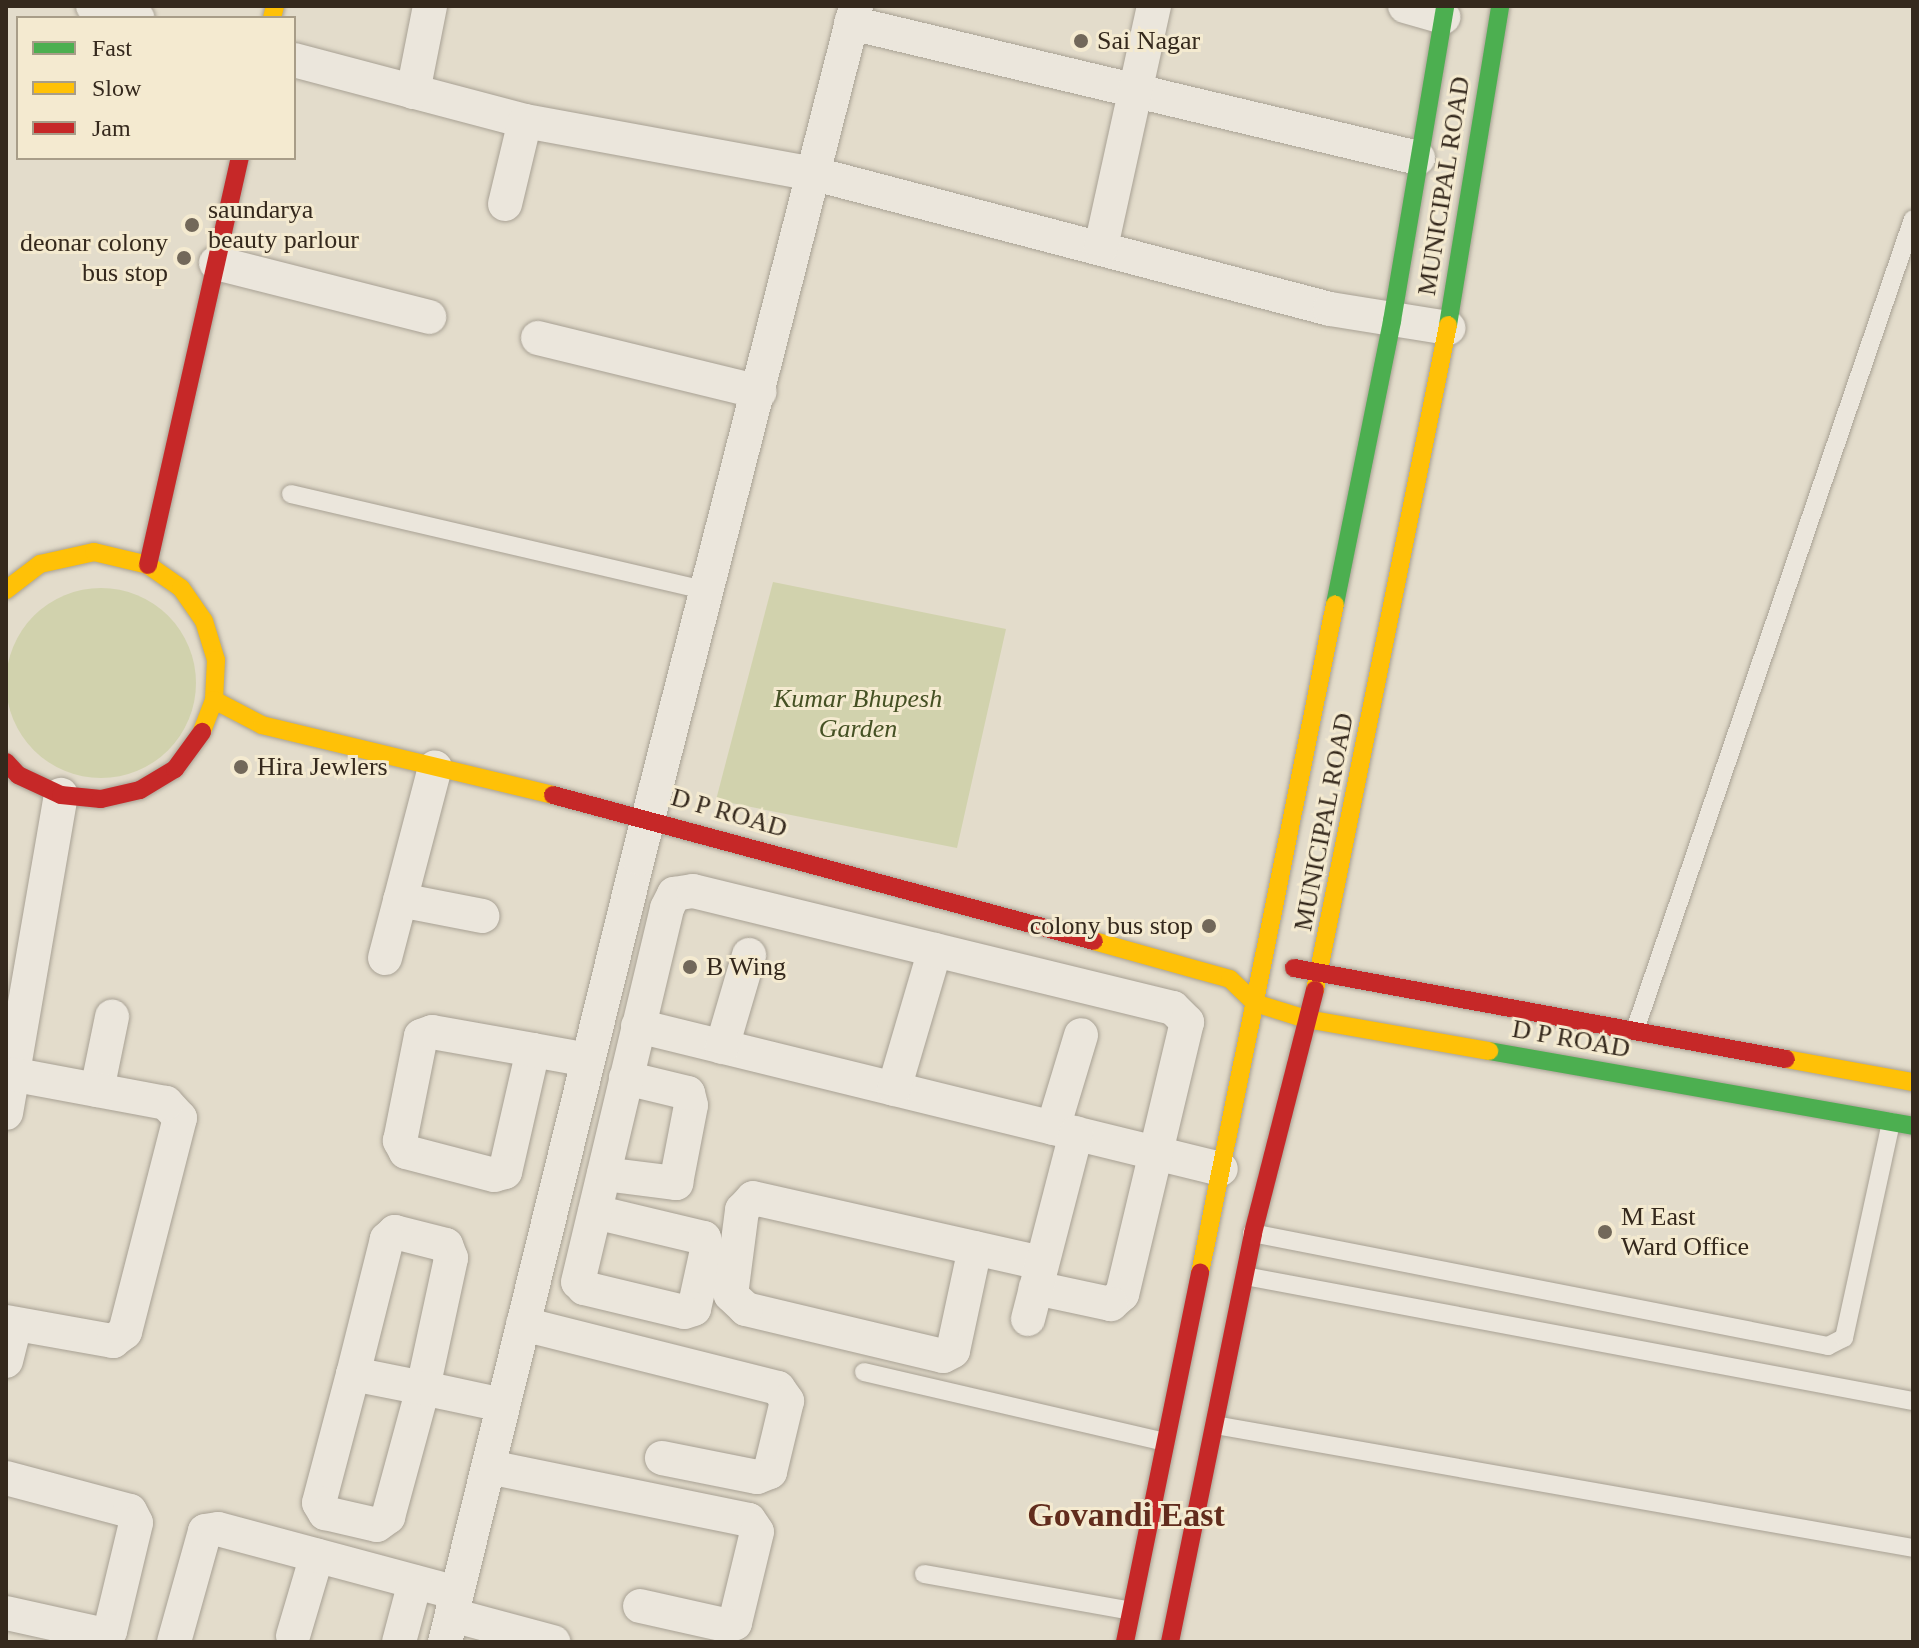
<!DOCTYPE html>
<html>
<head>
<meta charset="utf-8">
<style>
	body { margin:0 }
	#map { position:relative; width:1919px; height:1648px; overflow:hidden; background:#e3dccb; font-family:"Times New Roman",serif }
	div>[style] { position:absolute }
	.green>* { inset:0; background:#d1d2ad }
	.round { border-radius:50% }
	.roads { filter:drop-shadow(0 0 2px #a8a194) drop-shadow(0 0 2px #a8a194) }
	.lane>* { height:18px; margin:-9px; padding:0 9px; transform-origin:9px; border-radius:9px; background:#ebe6dc }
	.street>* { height:34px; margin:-17px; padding:0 17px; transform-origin:17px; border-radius:17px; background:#ebe6dc }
	.fast>* { height:18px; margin:-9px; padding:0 9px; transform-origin:9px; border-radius:9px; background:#4caf50 }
	.slow>* { height:18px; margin:-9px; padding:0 9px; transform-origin:9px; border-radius:9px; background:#ffc107 }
	.jam>* { height:18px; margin:-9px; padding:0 9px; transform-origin:9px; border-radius:9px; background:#c62828 }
	.dots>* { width:22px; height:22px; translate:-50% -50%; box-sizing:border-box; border:4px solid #f4ead0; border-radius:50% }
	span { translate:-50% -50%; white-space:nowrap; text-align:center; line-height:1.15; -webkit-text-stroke:6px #f4ead0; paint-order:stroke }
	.poi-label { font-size:26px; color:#35291d }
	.left { translate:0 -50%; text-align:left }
	.right { translate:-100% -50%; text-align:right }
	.street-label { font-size:26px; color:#35291d }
	.park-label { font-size:26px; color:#455124; font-style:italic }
	.district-label { font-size:34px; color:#612c1d; font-weight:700 }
	.frame { position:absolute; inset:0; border:8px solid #35291d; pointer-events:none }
	.legend { position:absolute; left:16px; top:16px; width:280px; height:144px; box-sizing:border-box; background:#f4ead0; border:2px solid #a89d88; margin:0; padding:10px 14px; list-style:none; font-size:24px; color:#35291d }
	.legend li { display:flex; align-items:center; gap:16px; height:40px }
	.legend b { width:40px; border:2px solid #a89d88 }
</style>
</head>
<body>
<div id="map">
	<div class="green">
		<i style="clip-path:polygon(773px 582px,1006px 629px,957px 848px,716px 800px)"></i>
		<i class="round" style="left:6px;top:588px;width:190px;height:190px"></i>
	</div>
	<div class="roads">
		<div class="lane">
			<i style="left:291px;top:494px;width:427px;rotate:13.1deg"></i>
			<i style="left:1635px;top:1030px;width:857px;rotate:-71.08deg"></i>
			<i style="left:1252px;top:1233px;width:587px;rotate:11.1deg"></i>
			<i style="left:1828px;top:1346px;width:18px;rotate:-27deg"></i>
			<i style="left:1844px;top:1338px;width:221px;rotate:-77.7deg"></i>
			<i style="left:1245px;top:1276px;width:680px;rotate:10.6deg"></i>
			<i style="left:864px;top:1372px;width:309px;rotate:13.1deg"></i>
			<i style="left:1215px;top:1425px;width:709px;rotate:9.99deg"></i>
			<i style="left:924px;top:1574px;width:210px;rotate:10.1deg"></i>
		</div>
		<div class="street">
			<i style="left:93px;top:6px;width:46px;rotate:15.3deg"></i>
			<i style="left:1405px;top:6px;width:40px;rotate:16deg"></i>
			<i style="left:851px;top:23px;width:583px;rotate:13.39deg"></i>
			<i style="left:294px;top:60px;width:239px;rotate:14.8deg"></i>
			<i style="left:525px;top:121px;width:295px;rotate:10.4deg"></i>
			<i style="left:815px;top:174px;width:532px;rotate:14.69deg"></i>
			<i style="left:1330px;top:309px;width:120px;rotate:9.1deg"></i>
			<i style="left:413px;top:92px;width:88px;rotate:-78.8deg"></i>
			<i style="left:505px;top:204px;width:85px;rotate:-76.5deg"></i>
			<i style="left:1101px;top:247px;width:247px;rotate:-77.6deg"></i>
			<i style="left:216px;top:263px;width:220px;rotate:14.2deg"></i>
			<i style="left:538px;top:338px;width:228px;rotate:13.7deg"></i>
			<i style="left:400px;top:900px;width:84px;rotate:11deg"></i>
			<i style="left:385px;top:958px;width:197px;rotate:-75.3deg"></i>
			<i style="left:638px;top:1026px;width:600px;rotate:13.78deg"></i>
			<i style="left:722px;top:1047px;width:96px;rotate:-73.6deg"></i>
			<i style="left:533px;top:1050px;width:125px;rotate:102.9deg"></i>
			<i style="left:505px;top:1172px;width:11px;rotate:165deg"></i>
			<i style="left:494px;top:1175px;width:91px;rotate:-165.4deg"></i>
			<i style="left:406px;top:1152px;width:13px;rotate:-119deg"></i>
			<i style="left:400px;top:1141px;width:107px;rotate:-78.7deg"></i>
			<i style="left:421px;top:1036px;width:12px;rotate:-20deg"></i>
			<i style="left:432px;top:1032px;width:103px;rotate:10.1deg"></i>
			<i style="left:533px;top:1050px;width:56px;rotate:10.3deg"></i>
			<i style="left:894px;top:1089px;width:145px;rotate:-73.6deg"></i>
			<i style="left:97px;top:1090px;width:75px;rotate:-78.4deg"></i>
			<i style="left:6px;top:1113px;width:323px;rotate:-80.2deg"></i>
			<i style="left:1053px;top:1128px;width:97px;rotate:-73.2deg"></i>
			<i style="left:604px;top:1174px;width:73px;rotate:7.1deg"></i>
			<i style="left:676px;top:1183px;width:79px;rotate:-79.1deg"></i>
			<i style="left:691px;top:1105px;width:12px;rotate:-104deg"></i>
			<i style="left:688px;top:1093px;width:64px;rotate:-166.4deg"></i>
			<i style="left:595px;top:1212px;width:112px;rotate:13.4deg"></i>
			<i style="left:704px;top:1238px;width:12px;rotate:76deg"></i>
			<i style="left:707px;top:1250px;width:60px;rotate:102.4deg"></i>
			<i style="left:694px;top:1309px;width:10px;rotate:163deg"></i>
			<i style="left:684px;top:1312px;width:103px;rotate:-166.5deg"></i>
			<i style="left:584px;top:1288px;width:8px;rotate:-135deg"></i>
			<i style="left:578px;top:1282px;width:384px;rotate:-76.6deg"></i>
			<i style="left:667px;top:908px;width:16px;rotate:-63deg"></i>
			<i style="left:674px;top:894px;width:19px;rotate:-9deg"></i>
			<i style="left:693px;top:891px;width:494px;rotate:13.7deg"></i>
			<i style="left:1173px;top:1008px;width:20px;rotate:45deg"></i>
			<i style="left:1187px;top:1022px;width:280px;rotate:103.4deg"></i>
			<i style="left:1122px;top:1294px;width:15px;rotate:138deg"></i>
			<i style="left:1111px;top:1304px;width:77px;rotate:-168deg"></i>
			<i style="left:975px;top:1248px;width:105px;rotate:102.1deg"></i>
			<i style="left:953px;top:1351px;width:11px;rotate:153deg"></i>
			<i style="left:943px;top:1356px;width:203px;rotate:-166.6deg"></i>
			<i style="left:746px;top:1309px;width:21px;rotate:-137deg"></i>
			<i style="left:731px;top:1295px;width:86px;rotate:-82.6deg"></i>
			<i style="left:742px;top:1210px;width:16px;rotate:-47deg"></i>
			<i style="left:753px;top:1198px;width:296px;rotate:12.7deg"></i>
			<i style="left:1028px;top:1319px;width:192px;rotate:-75.5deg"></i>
			<i style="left:6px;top:1322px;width:109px;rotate:10.1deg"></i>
			<i style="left:113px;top:1341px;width:15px;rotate:-37deg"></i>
			<i style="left:125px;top:1332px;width:221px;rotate:-75.6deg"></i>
			<i style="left:180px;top:1118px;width:21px;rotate:-133deg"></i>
			<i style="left:166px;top:1103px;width:153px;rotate:-169.4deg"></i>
			<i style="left:523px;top:1324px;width:263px;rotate:14.1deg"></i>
			<i style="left:778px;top:1388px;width:16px;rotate:55deg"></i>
			<i style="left:787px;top:1401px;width:73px;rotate:103.5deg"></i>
			<i style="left:770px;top:1472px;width:14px;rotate:159deg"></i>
			<i style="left:757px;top:1477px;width:97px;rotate:-168.7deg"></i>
			<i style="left:6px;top:1361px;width:38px;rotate:-76deg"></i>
			<i style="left:353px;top:1374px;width:133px;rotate:104.8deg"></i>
			<i style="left:319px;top:1503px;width:12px;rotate:59deg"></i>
			<i style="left:325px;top:1513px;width:53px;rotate:13deg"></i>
			<i style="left:377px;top:1525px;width:14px;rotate:-36deg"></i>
			<i style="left:388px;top:1517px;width:134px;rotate:-74.8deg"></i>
			<i style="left:423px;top:1388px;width:133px;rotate:-77.8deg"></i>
			<i style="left:451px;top:1258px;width:14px;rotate:-111deg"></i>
			<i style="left:446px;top:1245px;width:53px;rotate:-165.7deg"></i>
			<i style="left:395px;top:1232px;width:11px;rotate:139deg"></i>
			<i style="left:387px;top:1239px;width:139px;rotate:104.1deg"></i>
			<i style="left:353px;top:1374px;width:71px;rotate:11.3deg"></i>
			<i style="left:423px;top:1388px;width:82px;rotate:12deg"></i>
			<i style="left:489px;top:1467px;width:265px;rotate:11.5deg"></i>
			<i style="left:749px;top:1520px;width:14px;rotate:56deg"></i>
			<i style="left:757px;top:1532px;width:94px;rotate:103.6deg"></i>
			<i style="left:735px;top:1623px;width:10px;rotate:169deg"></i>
			<i style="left:725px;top:1625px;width:87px;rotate:-167.4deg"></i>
			<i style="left:6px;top:1478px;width:128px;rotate:14.9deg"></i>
			<i style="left:130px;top:1511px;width:13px;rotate:63deg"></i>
			<i style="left:136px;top:1523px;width:111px;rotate:103.5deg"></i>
			<i style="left:110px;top:1631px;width:9px;rotate:162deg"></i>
			<i style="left:101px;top:1634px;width:97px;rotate:-167.5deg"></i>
			<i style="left:452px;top:1615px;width:105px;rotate:15deg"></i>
			<i style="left:293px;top:1636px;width:84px;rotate:-73.5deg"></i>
			<i style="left:174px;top:1642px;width:115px;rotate:-74.4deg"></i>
			<i style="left:205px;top:1531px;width:13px;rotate:-9deg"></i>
			<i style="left:218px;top:1529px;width:247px;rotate:15deg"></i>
			<i style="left:399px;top:1642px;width:62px;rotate:-75.1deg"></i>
			<i style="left:445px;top:1642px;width:807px;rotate:-76.17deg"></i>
			<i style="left:638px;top:858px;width:879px;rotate:-75.65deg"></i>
		</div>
		<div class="fast">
			<i style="left:1448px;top:325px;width:323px;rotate:-80.7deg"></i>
			<i style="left:1335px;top:604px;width:289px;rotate:-78.6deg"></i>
			<i style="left:1392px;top:321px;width:319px;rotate:-80.4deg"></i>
			<i style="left:1489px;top:1051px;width:431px;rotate:10deg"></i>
		</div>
		<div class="slow">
			<i style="left:272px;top:18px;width:12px;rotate:-76deg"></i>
			<i style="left:6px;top:590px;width:43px;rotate:-37.4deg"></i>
			<i style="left:40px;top:564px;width:55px;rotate:-12.5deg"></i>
			<i style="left:94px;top:552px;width:56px;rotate:13.5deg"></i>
			<i style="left:148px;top:565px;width:40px;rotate:34.9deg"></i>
			<i style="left:181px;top:588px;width:40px;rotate:55.1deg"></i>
			<i style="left:204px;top:621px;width:41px;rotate:72.9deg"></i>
			<i style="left:216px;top:660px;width:40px;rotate:92.9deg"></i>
			<i style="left:214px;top:700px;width:34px;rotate:111deg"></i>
			<i style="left:214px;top:700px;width:54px;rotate:27.5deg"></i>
			<i style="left:262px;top:725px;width:299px;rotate:13.5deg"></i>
			<i style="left:1094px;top:941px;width:141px;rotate:15.6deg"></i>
			<i style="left:1230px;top:979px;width:35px;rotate:44deg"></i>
			<i style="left:1255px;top:1003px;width:53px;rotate:17.4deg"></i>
			<i style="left:1306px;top:1019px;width:186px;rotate:9.9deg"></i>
			<i style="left:1315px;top:990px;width:678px;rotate:-78.69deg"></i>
			<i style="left:1786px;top:1059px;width:129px;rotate:10.3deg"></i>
			<i style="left:1200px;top:1273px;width:682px;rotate:-78.59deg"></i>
		</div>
		<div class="jam">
			<i style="left:148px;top:565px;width:417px;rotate:-77.3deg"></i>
			<i style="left:6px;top:762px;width:18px;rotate:47deg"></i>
			<i style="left:18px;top:775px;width:47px;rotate:24.9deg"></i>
			<i style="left:61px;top:795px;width:40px;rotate:5.7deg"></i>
			<i style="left:101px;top:799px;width:40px;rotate:-13deg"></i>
			<i style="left:140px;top:790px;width:41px;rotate:-31deg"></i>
			<i style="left:175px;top:769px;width:46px;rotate:-53.9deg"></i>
			<i style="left:553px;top:795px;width:560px;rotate:15.1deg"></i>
			<i style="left:1294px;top:968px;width:500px;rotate:10.48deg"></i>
			<i style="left:1125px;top:1642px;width:377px;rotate:-78.5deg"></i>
			<i style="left:1170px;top:1642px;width:417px;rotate:-78.5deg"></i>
			<i style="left:1253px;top:1233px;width:251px;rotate:-75.7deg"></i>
		</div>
	</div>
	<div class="dots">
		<i style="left:1081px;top:41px;background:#72685a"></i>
		<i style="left:192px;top:225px;background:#72685a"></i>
		<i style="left:184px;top:258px;background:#72685a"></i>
		<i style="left:241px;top:767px;background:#72685a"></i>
		<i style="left:1209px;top:926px;background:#72685a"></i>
		<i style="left:690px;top:967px;background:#72685a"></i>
		<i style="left:1605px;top:1232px;background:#72685a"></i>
	</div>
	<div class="poi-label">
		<span class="left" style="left:1097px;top:41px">Sai Nagar</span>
		<span class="left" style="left:208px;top:225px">saundarya<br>beauty parlour</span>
		<span class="right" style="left:168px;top:258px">deonar colony<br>bus stop</span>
		<span class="left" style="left:257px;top:767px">Hira Jewlers</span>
		<span class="right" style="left:1193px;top:926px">colony bus stop</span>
		<span class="left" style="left:706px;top:967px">B Wing</span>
		<span class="left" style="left:1621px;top:1232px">M East<br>Ward Office</span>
	</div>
	<div class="street-label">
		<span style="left:1444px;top:186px;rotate:-81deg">MUNICIPAL ROAD</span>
		<span style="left:729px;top:813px;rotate:16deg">D P ROAD</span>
		<span style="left:1324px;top:822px;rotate:-79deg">MUNICIPAL ROAD</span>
		<span style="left:1571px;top:1039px;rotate:10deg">D P ROAD</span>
	</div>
	<div class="park-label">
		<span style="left:858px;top:714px">Kumar Bhupesh<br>Garden</span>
	</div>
	<div class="district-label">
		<span style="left:1126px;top:1515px">Govandi East</span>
	</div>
	<div class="frame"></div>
	<ul class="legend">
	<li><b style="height:10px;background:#4caf50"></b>Fast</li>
	<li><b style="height:10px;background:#ffc107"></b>Slow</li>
	<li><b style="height:10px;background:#c62828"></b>Jam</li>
	</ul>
</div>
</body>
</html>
